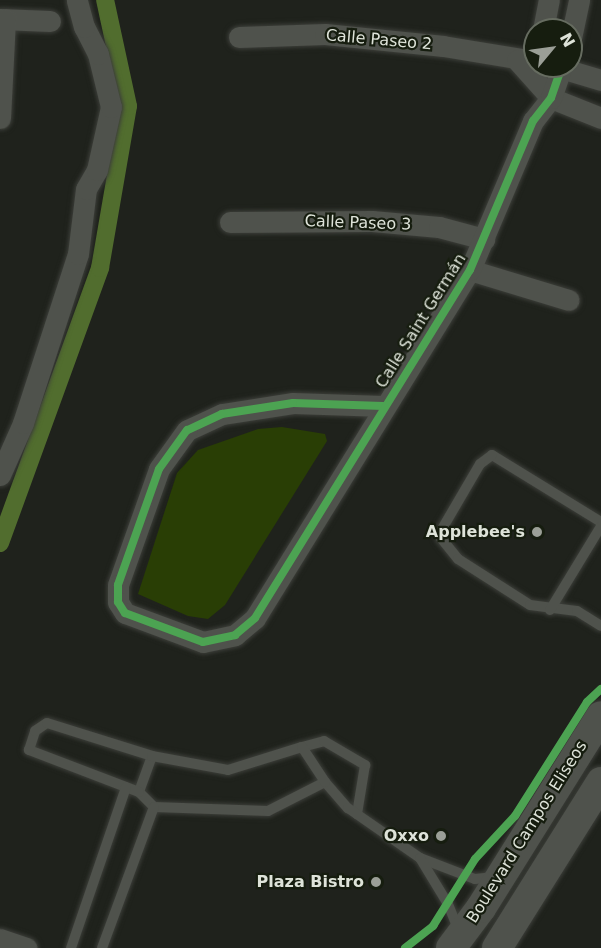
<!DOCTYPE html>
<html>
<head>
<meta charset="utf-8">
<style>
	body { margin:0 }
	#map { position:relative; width:601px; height:948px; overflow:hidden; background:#1f221c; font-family:"DejaVu Sans",sans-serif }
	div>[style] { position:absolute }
	.green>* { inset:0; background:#293e05 }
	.canal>* { height:18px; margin:-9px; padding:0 9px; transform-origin:9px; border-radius:9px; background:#516d2e }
	.path>* { height:3px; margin-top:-1.5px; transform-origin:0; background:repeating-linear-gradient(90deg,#4f524d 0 1.5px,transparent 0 6px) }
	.roads { filter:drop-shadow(0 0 2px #3c3e39) drop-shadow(0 0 2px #3c3e39) }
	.lane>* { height:10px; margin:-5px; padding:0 5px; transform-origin:5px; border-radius:5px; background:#4f524c }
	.street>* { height:21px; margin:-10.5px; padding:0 10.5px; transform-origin:10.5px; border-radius:10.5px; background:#4f524c }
	.secondary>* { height:30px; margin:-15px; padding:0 15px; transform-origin:15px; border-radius:15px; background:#4f524c }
	.cycleway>* { height:8px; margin:-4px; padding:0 4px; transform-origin:4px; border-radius:4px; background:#4ca352 }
	.dots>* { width:16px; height:16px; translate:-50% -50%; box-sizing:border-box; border:3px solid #161d0f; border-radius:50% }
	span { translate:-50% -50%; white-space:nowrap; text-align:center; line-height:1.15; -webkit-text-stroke:4.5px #161d0f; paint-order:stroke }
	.street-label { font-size:16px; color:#dee3d9 }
	.poi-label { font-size:16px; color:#dee3d9; font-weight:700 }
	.right { translate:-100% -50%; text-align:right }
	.north { position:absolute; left:523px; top:18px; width:60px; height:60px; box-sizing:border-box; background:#161d0f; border:2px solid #666c60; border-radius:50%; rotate:61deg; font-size:16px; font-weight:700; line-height:24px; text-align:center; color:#dee3d9 }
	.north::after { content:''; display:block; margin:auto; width:21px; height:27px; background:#9b9f97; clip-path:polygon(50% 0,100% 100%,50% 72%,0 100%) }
</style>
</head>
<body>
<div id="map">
	<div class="green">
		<i style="clip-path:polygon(282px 427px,325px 434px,327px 441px,225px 605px,208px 619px,188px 616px,138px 594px,177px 473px,198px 450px,258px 429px)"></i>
	</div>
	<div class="canal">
		<i style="left:0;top:543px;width:293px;rotate:-70deg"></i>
		<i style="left:100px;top:268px;width:164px;rotate:-80.2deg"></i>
		<i style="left:128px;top:106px;width:108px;rotate:-102.2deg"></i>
	</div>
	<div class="path">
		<i style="left:473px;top:863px;width:38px;rotate:-49deg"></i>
		<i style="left:405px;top:948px;width:47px;rotate:-41.5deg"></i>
	</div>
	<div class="roads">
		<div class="lane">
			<i style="left:601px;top:522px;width:128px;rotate:-148.4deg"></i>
			<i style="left:492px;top:455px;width:15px;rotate:143deg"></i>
			<i style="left:480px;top:464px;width:75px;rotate:120.3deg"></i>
			<i style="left:442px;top:529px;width:9px;rotate:96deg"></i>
			<i style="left:441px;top:538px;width:27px;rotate:51deg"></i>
			<i style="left:458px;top:559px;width:85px;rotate:32.6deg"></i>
			<i style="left:530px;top:605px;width:47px;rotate:7.3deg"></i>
			<i style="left:577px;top:611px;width:28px;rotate:32deg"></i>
			<i style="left:550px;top:610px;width:98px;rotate:-58.7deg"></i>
			<i style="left:302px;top:747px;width:23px;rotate:-15deg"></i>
			<i style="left:324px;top:741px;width:48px;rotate:30.3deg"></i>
			<i style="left:365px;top:765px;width:50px;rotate:99.3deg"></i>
			<i style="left:152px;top:756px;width:38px;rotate:110deg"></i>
			<i style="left:139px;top:792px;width:21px;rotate:45deg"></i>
			<i style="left:154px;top:807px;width:114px;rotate:2deg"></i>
			<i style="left:268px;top:811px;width:64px;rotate:-27deg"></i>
			<i style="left:325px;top:782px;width:35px;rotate:49deg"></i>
			<i style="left:348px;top:808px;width:88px;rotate:34.8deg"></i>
			<i style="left:420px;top:858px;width:59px;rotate:20.9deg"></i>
			<i style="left:475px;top:879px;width:19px;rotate:-6deg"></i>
			<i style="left:139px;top:792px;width:118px;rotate:-159.1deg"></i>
			<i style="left:29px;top:750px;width:20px;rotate:-72deg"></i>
			<i style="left:35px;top:731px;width:14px;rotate:-34deg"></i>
			<i style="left:47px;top:723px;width:110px;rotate:17.4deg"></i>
			<i style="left:152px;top:756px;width:77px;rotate:10.4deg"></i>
			<i style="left:228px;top:770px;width:77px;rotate:-17.3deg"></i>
			<i style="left:302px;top:747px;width:42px;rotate:56.7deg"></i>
			<i style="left:420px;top:858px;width:54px;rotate:58.7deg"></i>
			<i style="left:448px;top:904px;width:29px;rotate:68deg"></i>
			<i style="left:71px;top:948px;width:170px;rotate:-71.1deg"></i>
			<i style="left:102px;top:948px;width:150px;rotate:-69.8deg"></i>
		</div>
		<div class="street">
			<i style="left:0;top:19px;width:50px;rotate:2.3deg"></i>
			<i style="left:543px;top:30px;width:31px;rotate:-79deg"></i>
			<i style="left:239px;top:37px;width:86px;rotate:-2deg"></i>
			<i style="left:325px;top:34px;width:119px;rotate:5.8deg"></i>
			<i style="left:443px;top:46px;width:93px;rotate:9.3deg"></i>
			<i style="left:571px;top:38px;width:39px;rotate:-78deg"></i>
			<i style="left:517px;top:60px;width:51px;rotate:48.2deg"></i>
			<i style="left:551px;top:98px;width:54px;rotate:21.8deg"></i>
			<i style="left:554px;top:66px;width:49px;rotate:16.6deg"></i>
			<i style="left:0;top:118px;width:99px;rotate:-87.1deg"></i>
			<i style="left:230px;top:222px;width:142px;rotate:-0.4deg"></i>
			<i style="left:372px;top:221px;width:67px;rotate:5.1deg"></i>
			<i style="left:439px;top:227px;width:47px;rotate:14.9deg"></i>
			<i style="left:470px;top:270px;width:103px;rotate:16.9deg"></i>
			<i style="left:383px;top:406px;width:90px;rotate:-178.1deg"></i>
			<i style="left:293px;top:403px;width:72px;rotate:171.2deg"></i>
			<i style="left:222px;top:414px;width:38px;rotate:155deg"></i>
			<i style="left:187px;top:430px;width:48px;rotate:125.7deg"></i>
			<i style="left:159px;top:469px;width:123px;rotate:109.5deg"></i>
			<i style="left:118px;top:585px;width:17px;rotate:90deg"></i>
			<i style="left:118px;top:602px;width:13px;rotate:58deg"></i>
			<i style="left:125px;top:613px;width:83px;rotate:20.4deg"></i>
			<i style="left:203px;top:642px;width:33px;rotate:-12deg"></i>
			<i style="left:235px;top:635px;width:26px;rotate:-40deg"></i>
			<i style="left:255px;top:618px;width:409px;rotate:-58.3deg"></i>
			<i style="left:470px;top:270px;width:162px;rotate:-67.1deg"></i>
			<i style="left:533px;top:121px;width:29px;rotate:-52deg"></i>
			<i style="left:551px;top:98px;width:34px;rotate:-71deg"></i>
			<i style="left:0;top:475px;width:57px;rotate:-66.1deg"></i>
			<i style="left:23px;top:423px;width:178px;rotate:-72deg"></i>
			<i style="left:78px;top:254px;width:65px;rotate:-83deg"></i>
			<i style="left:86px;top:189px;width:22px;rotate:-60deg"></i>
			<i style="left:97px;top:170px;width:65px;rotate:-77.5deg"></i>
			<i style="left:111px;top:107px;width:55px;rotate:-103.8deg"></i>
			<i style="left:98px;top:54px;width:30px;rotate:-117deg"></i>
			<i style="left:84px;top:27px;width:28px;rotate:-105deg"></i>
			<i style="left:0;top:939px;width:28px;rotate:19deg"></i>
		</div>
		<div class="secondary">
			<i style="left:451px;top:948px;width:50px;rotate:-53.1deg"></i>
			<i style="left:481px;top:908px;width:226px;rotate:-58deg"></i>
			<i style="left:497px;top:948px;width:196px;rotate:-57.9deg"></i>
		</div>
	</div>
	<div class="cycleway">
		<i style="left:383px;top:406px;width:90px;rotate:-178.1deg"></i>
		<i style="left:293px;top:403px;width:72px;rotate:171.2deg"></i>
		<i style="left:222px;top:414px;width:38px;rotate:155deg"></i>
		<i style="left:187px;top:430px;width:48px;rotate:125.7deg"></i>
		<i style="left:159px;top:469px;width:123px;rotate:109.5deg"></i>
		<i style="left:118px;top:585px;width:17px;rotate:90deg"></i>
		<i style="left:118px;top:602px;width:13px;rotate:58deg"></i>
		<i style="left:125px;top:613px;width:83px;rotate:20.4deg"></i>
		<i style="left:203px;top:642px;width:33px;rotate:-12deg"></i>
		<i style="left:235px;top:635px;width:26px;rotate:-40deg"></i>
		<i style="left:255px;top:618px;width:409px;rotate:-58.3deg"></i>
		<i style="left:470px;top:270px;width:162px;rotate:-67.1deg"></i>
		<i style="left:533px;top:121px;width:29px;rotate:-52deg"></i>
		<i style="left:551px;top:98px;width:34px;rotate:-71deg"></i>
		<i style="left:405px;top:948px;width:36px;rotate:-38deg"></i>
		<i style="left:433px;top:926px;width:79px;rotate:-57.9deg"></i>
		<i style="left:475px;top:859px;width:59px;rotate:-47.1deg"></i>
		<i style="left:515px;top:816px;width:135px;rotate:-57.7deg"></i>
		<i style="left:587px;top:702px;width:19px;rotate:-43deg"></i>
	</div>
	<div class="dots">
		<i style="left:537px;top:532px;background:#9b9f97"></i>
		<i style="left:441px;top:836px;background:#9b9f97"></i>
		<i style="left:376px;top:882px;background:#9b9f97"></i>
	</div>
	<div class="street-label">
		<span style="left:379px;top:40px;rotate:5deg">Calle Paseo 2</span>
		<span style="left:358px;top:223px;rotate:2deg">Calle Paseo 3</span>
		<span style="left:421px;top:321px;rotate:-58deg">Calle Saint Germán</span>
		<span style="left:527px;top:832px;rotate:-58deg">Boulevard Campos Eliseos</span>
	</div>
	<div class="poi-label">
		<span class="right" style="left:525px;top:532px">Applebee's</span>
		<span class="right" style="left:429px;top:836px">Oxxo</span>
		<span class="right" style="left:364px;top:882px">Plaza Bistro</span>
	</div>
	<div class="north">N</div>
</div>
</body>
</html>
